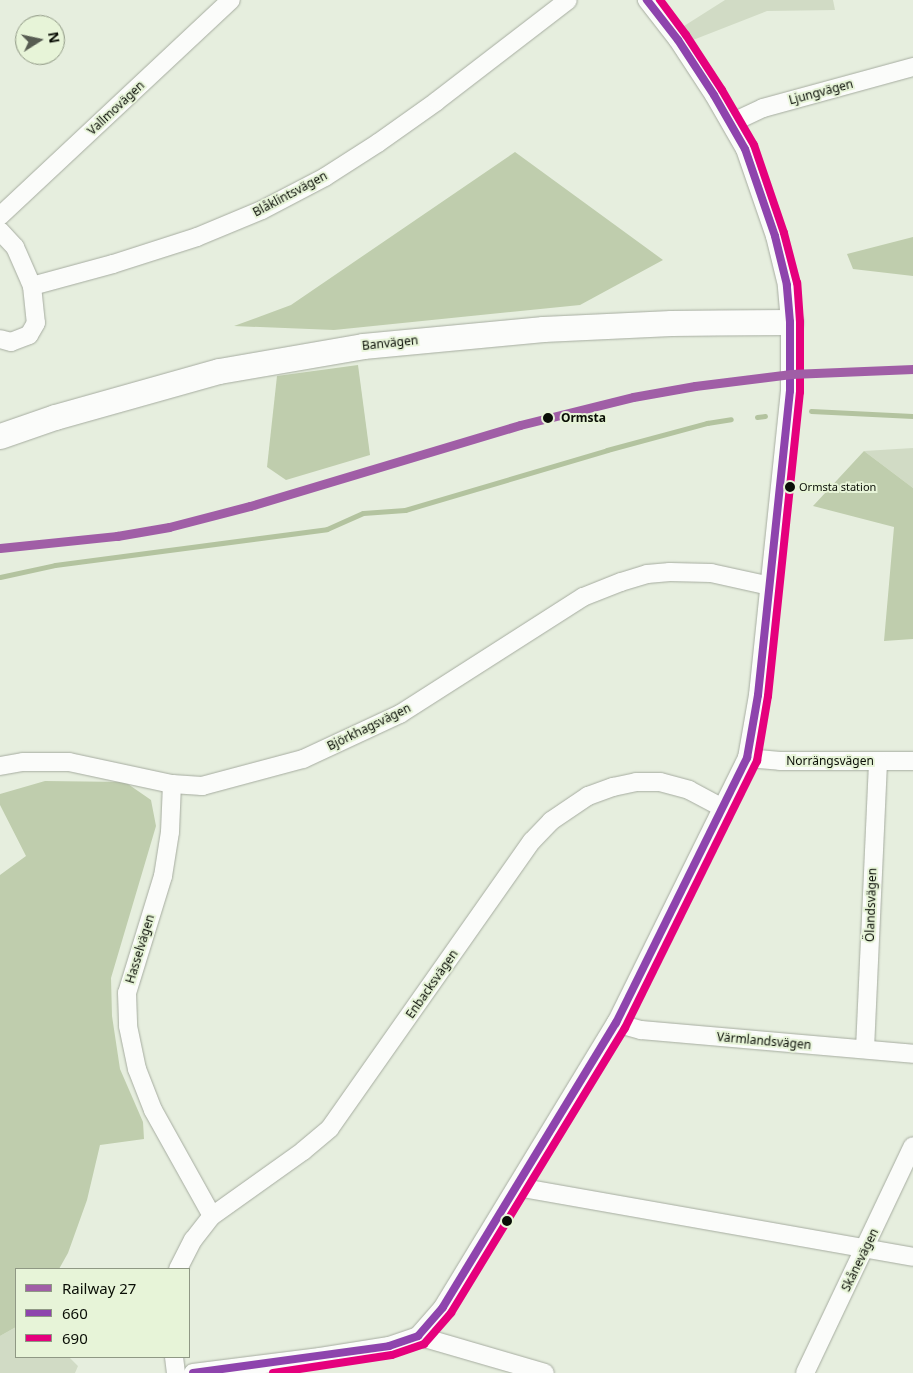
<!DOCTYPE html>
<html>
<head>
<meta charset="utf-8">
<style>
	body { margin:0 }
	#map { position:relative; width:913px; height:1373px; overflow:hidden; background:#e6eede; font-family:"Noto Sans",sans-serif }
	div>[style] { position:absolute }
	.green>* { inset:0; background:#d1dbc5 }
	.forest>* { inset:0; background:#bfcdad }
	.stream>* { height:5px; margin:-2.5px; padding:0 2.5px; transform-origin:2.5px; border-radius:2.5px; background:#b3c39f }
	.roads { filter:drop-shadow(0 0 1px #a6aca0) drop-shadow(0 0 1px #a6aca0) }
	.street>* { height:18px; margin:-9px; padding:0 9px; transform-origin:9px; border-radius:9px; background:#fbfcfa }
	.secondary>* { height:25px; margin:-12.5px; padding:0 12.5px; transform-origin:12.5px; border-radius:12.5px; background:#fbfcfa }
	.bus-1>* { height:8px; margin:-4px; padding:0 4px; transform-origin:4px; border-radius:4px; background:#8e44ad }
	.bus-2>* { height:8px; margin:-4px; padding:0 4px; transform-origin:4px; border-radius:4px; background:#e5007d }
	.rail-1>* { height:9px; margin:-4.5px; padding:0 4.5px; transform-origin:4.5px; border-radius:4.5px; background:#a05ea6 }
	.dots>* { width:14px; height:14px; translate:-50% -50%; box-sizing:border-box; border:2px solid #e7f4d8; border-radius:50% }
	span { translate:-50% -50%; white-space:nowrap; text-align:center; line-height:1.15; -webkit-text-stroke:4px #e7f4d8; paint-order:stroke }
	.bus-label { font-size:11px; color:#0a0e06 }
	.left { translate:0 -50%; text-align:left }
	.street-label { font-size:12px; color:#0a0e06 }
	.stop-label { font-size:12px; color:#0a0e06; font-weight:700 }
	.legend { position:absolute; left:15px; top:1268px; width:175px; height:90px; box-sizing:border-box; background:#e7f4d8; border:1px solid #8f9884; margin:0; padding:6px 9px; list-style:none; font-size:15px; color:#0a0e06 }
	.legend li { display:flex; align-items:center; gap:10px; height:25px }
	.legend b { width:25px; border:1px solid #8f9884 }
	.north { position:absolute; left:15px; top:15px; width:50px; height:50px; box-sizing:border-box; background:#e7f4d8; border:1px solid #8f9884; border-radius:50%; rotate:80deg; font-size:14px; font-weight:700; line-height:20px; text-align:center; color:#0a0e06 }
	.north::after { content:''; display:block; margin:auto; width:18px; height:22px; background:#575c52; clip-path:polygon(50% 0,100% 100%,50% 72%,0 100%) }
</style>
</head>
<body>
<div id="map">
	<div class="green">
		<i style="clip-path:polygon(725px 0,833px 0,835px 10px,767px 11px,693px 40px,684px 26px)"></i>
		<i style="clip-path:polygon(913px 448px,913px 488px,864px 451px)"></i>
		<i style="clip-path:polygon(16px 1327px,16px 1357px,69px 1357px,78px 1366px,75px 1373px,0 1373px,0 1336px)"></i>
	</div>
	<div class="forest">
		<i style="clip-path:polygon(515px 152px,663px 260px,580px 305px,334px 330px,234px 326px,291px 305px)"></i>
		<i style="clip-path:polygon(913px 237px,913px 276px,853px 269px,847px 254px)"></i>
		<i style="clip-path:polygon(358px 365px,370px 455px,286px 480px,267px 467px,277px 376px)"></i>
		<i style="clip-path:polygon(864px 451px,913px 488px,913px 639px,884px 641px,894px 527px,813px 506px)"></i>
		<i style="clip-path:polygon(45px 781px,125px 782px,151px 800px,156px 826px,111px 978px,112px 1016px,120px 1069px,143px 1122px,144px 1139px,100px 1145px,87px 1200px,68px 1253px,59px 1269px,16px 1269px,16px 1327px,0 1336px,0 875px,26px 856px,0 805px,0 794px)"></i>
	</div>
	<div class="stream">
		<i style="left:811px;top:411px;width:102px;rotate:2.8deg"></i>
		<i style="left:757px;top:417px;width:8px;rotate:-7deg"></i>
		<i style="left:0;top:577px;width:56px;rotate:-12.3deg"></i>
		<i style="left:55px;top:565px;width:274px;rotate:-7.5deg"></i>
		<i style="left:327px;top:529px;width:39px;rotate:-24deg"></i>
		<i style="left:363px;top:513px;width:42px;rotate:-4.1deg"></i>
		<i style="left:405px;top:510px;width:211px;rotate:-16.5deg"></i>
		<i style="left:607px;top:450px;width:104px;rotate:-15.1deg"></i>
		<i style="left:707px;top:423px;width:24px;rotate:-9deg"></i>
	</div>
	<div class="roads">
		<div class="street">
			<i style="left:731px;top:123px;width:35px;rotate:-25deg"></i>
			<i style="left:763px;top:108px;width:156px;rotate:-15.3deg"></i>
			<i style="left:0;top:216px;width:316px;rotate:-43.1deg"></i>
			<i style="left:0;top:231px;width:22px;rotate:47deg"></i>
			<i style="left:15px;top:247px;width:43px;rotate:66.4deg"></i>
			<i style="left:32px;top:286px;width:37px;rotate:84deg"></i>
			<i style="left:36px;top:323px;width:14px;rotate:120deg"></i>
			<i style="left:29px;top:335px;width:19px;rotate:159deg"></i>
			<i style="left:11px;top:342px;width:11px;rotate:-165deg"></i>
			<i style="left:32px;top:286px;width:84px;rotate:-15.2deg"></i>
			<i style="left:113px;top:264px;width:88px;rotate:-17.8deg"></i>
			<i style="left:197px;top:237px;width:70px;rotate:-22.6deg"></i>
			<i style="left:262px;top:210px;width:71px;rotate:-27.6deg"></i>
			<i style="left:325px;top:177px;width:63px;rotate:-32.7deg"></i>
			<i style="left:378px;top:143px;width:72px;rotate:-35.4deg"></i>
			<i style="left:437px;top:101px;width:165px;rotate:-37.6deg"></i>
			<i style="left:747px;top:758px;width:33px;rotate:5deg"></i>
			<i style="left:780px;top:761px;width:133px"></i>
			<i style="left:0;top:766px;width:23px;rotate:-10deg"></i>
			<i style="left:23px;top:762px;width:46px"></i>
			<i style="left:69px;top:762px;width:105px;rotate:12.1deg"></i>
			<i style="left:172px;top:784px;width:30px;rotate:4deg"></i>
			<i style="left:202px;top:786px;width:105px;rotate:-15deg"></i>
			<i style="left:303px;top:759px;width:107px;rotate:-24.9deg"></i>
			<i style="left:400px;top:714px;width:217px;rotate:-32.6deg"></i>
			<i style="left:583px;top:597px;width:41px;rotate:-21.5deg"></i>
			<i style="left:621px;top:582px;width:27px;rotate:-17deg"></i>
			<i style="left:647px;top:574px;width:23px;rotate:-5deg"></i>
			<i style="left:670px;top:572px;width:41px;rotate:1.4deg"></i>
			<i style="left:711px;top:573px;width:60px;rotate:12.4deg"></i>
			<i style="left:172px;top:784px;width:48px;rotate:92.4deg"></i>
			<i style="left:170px;top:832px;width:45px;rotate:99deg"></i>
			<i style="left:163px;top:876px;width:122px;rotate:107.1deg"></i>
			<i style="left:127px;top:993px;width:33px;rotate:88deg"></i>
			<i style="left:128px;top:1026px;width:44px;rotate:78.2deg"></i>
			<i style="left:137px;top:1069px;width:44px;rotate:68.7deg"></i>
			<i style="left:153px;top:1110px;width:121px;rotate:60.9deg"></i>
			<i style="left:616px;top:1023px;width:26px;rotate:16deg"></i>
			<i style="left:641px;top:1030px;width:273px;rotate:5deg"></i>
			<i style="left:865px;top:1049px;width:288px;rotate:-87.4deg"></i>
			<i style="left:517px;top:1187px;width:402px;rotate:10deg"></i>
			<i style="left:178px;top:1269px;width:33px;rotate:-63deg"></i>
			<i style="left:193px;top:1240px;width:31px;rotate:-52deg"></i>
			<i style="left:212px;top:1216px;width:112px;rotate:-35.5deg"></i>
			<i style="left:303px;top:1151px;width:35px;rotate:-40deg"></i>
			<i style="left:330px;top:1128px;width:351px;rotate:-54.9deg"></i>
			<i style="left:532px;top:841px;width:28px;rotate:-46deg"></i>
			<i style="left:551px;top:821px;width:45px;rotate:-34deg"></i>
			<i style="left:588px;top:796px;width:27px;rotate:-20deg"></i>
			<i style="left:613px;top:787px;width:24px;rotate:-12deg"></i>
			<i style="left:636px;top:782px;width:24px"></i>
			<i style="left:660px;top:782px;width:30px;rotate:15deg"></i>
			<i style="left:689px;top:790px;width:36px;rotate:28deg"></i>
			<i style="left:418px;top:1336px;width:132px;rotate:16.2deg"></i>
			<i style="left:174px;top:1357px;width:16px;rotate:83deg"></i>
			<i style="left:193px;top:1373px;width:128px;rotate:-7.2deg"></i>
			<i style="left:320px;top:1357px;width:70px;rotate:-9.1deg"></i>
			<i style="left:389px;top:1346px;width:31px;rotate:-19deg"></i>
			<i style="left:418px;top:1336px;width:38px;rotate:-49deg"></i>
			<i style="left:443px;top:1307px;width:333px;rotate:-58.7deg"></i>
			<i style="left:616px;top:1023px;width:296px;rotate:-63.7deg"></i>
			<i style="left:747px;top:758px;width:64px;rotate:-80.1deg"></i>
			<i style="left:758px;top:695px;width:306px;rotate:-84deg"></i>
			<i style="left:790px;top:391px;width:69px;rotate:-90deg"></i>
			<i style="left:790px;top:322px;width:37px;rotate:-95deg"></i>
			<i style="left:787px;top:285px;width:50px;rotate:-103.8deg"></i>
			<i style="left:775px;top:236px;width:92px;rotate:-109deg"></i>
			<i style="left:745px;top:149px;width:62px;rotate:-119.9deg"></i>
			<i style="left:714px;top:95px;width:66px;rotate:-123.2deg"></i>
			<i style="left:678px;top:40px;width:51px;rotate:-127.8deg"></i>
			<i style="left:805px;top:1373px;width:251px;rotate:-64.6deg"></i>
		</div>
		<div class="secondary">
			<i style="left:0;top:436px;width:58px;rotate:-19.1deg"></i>
			<i style="left:55px;top:417px;width:170px;rotate:-15.7deg"></i>
			<i style="left:219px;top:371px;width:146px;rotate:-9.8deg"></i>
			<i style="left:363px;top:346px;width:181px;rotate:-5.4deg"></i>
			<i style="left:543px;top:329px;width:128px;rotate:-2.7deg"></i>
			<i style="left:671px;top:323px;width:119px;rotate:-0.5deg"></i>
		</div>
	</div>
	<div class="bus-1">
		<i style="left:193px;top:1373px;width:198px;rotate:-7.8deg"></i>
		<i style="left:389px;top:1346px;width:31px;rotate:-19deg"></i>
		<i style="left:418px;top:1336px;width:38px;rotate:-49deg"></i>
		<i style="left:443px;top:1307px;width:333px;rotate:-58.7deg"></i>
		<i style="left:616px;top:1023px;width:296px;rotate:-63.7deg"></i>
		<i style="left:747px;top:758px;width:64px;rotate:-80.1deg"></i>
		<i style="left:758px;top:695px;width:306px;rotate:-84deg"></i>
		<i style="left:790px;top:391px;width:69px;rotate:-90deg"></i>
		<i style="left:790px;top:322px;width:37px;rotate:-95deg"></i>
		<i style="left:787px;top:285px;width:50px;rotate:-103.8deg"></i>
		<i style="left:775px;top:236px;width:92px;rotate:-109deg"></i>
		<i style="left:745px;top:149px;width:62px;rotate:-119.9deg"></i>
		<i style="left:714px;top:95px;width:66px;rotate:-123.2deg"></i>
		<i style="left:678px;top:40px;width:51px;rotate:-127.8deg"></i>
	</div>
	<div class="bus-2">
		<i style="left:273px;top:1373px;width:120px;rotate:-8.6deg"></i>
		<i style="left:392px;top:1355px;width:34px;rotate:-19deg"></i>
		<i style="left:424px;top:1344px;width:41px;rotate:-48.9deg"></i>
		<i style="left:451px;top:1313px;width:334px;rotate:-58.6deg"></i>
		<i style="left:625px;top:1028px;width:298px;rotate:-63.7deg"></i>
		<i style="left:757px;top:761px;width:66px;rotate:-80.4deg"></i>
		<i style="left:768px;top:696px;width:306px;rotate:-84deg"></i>
		<i style="left:800px;top:392px;width:70px;rotate:-90deg"></i>
		<i style="left:800px;top:322px;width:39px;rotate:-94deg"></i>
		<i style="left:797px;top:283px;width:52px;rotate:-104.6deg"></i>
		<i style="left:784px;top:233px;width:93px;rotate:-108.8deg"></i>
		<i style="left:754px;top:145px;width:64px;rotate:-120.2deg"></i>
		<i style="left:722px;top:90px;width:66px;rotate:-123.2deg"></i>
		<i style="left:686px;top:35px;width:44px;rotate:-126.6deg"></i>
	</div>
	<div class="rail-1">
		<i style="left:0;top:548px;width:118px;rotate:-5.9deg"></i>
		<i style="left:117px;top:536px;width:53px;rotate:-9.8deg"></i>
		<i style="left:169px;top:527px;width:84px;rotate:-14.5deg"></i>
		<i style="left:250px;top:506px;width:282px;rotate:-16.7deg"></i>
		<i style="left:520px;top:425px;width:116px;rotate:-13.9deg"></i>
		<i style="left:633px;top:397px;width:63px;rotate:-10.1deg"></i>
		<i style="left:695px;top:386px;width:97px;rotate:-7.1deg"></i>
		<i style="left:791px;top:374px;width:122px;rotate:-2.3deg"></i>
	</div>
	<div class="dots">
		<i style="left:548px;top:418px;background:#0a0e06"></i>
		<i style="left:790px;top:487px;background:#0a0e06"></i>
		<i style="left:507px;top:1221px;background:#0a0e06"></i>
	</div>
	<div class="bus-label">
		<span class="left" style="left:799px;top:487px">Ormsta station</span>
	</div>
	<div class="street-label">
		<span style="left:821px;top:92px;rotate:-15deg">Ljungvägen</span>
		<span style="left:116px;top:108px;rotate:-43deg">Vallmovägen</span>
		<span style="left:290px;top:194px;rotate:-28deg">Blåklintsvägen</span>
		<span style="left:390px;top:343px;rotate:-6deg">Banvägen</span>
		<span style="left:369px;top:727px;rotate:-26deg">Björkhagsvägen</span>
		<span style="left:830px;top:761px">Norrängsvägen</span>
		<span style="left:871px;top:905px;rotate:-88deg">Ölandsvägen</span>
		<span style="left:140px;top:949px;rotate:-73deg">Hasselvägen</span>
		<span style="left:432px;top:984px;rotate:-55deg">Enbacksvägen</span>
		<span style="left:764px;top:1041px;rotate:5deg">Värmlandsvägen</span>
		<span style="left:860px;top:1260px;rotate:-64deg">Skånevägen</span>
	</div>
	<div class="stop-label">
		<span class="left" style="left:561px;top:418px">Ormsta</span>
	</div>
	<ul class="legend">
	<li><b style="height:6px;background:#a05ea6"></b>Railway 27</li>
	<li><b style="height:6px;background:#8e44ad"></b>660</li>
	<li><b style="height:6px;background:#e5007d"></b>690</li>
	</ul>
	<div class="north">N</div>
</div>
</body>
</html>
